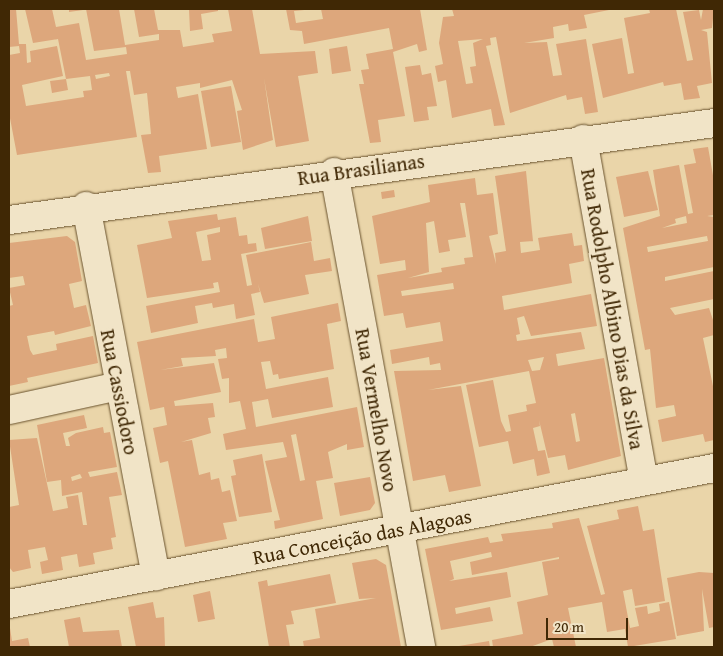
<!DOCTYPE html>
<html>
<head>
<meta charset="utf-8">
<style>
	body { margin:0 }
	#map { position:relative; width:723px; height:656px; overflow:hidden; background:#ead5a9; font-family:"Gentium Book Plus",serif }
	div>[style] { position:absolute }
	.building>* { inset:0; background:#dda77c }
	.roads { filter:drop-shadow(0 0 1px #6a532e) drop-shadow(0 0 1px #6a532e) }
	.minor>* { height:28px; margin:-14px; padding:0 14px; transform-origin:14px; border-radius:14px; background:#f1e4c7 }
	span { translate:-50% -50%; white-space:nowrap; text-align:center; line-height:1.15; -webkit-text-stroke:4px #f1e4c7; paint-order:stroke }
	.street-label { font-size:20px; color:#402805 }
	.frame { position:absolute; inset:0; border:10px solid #402805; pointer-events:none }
	.scale { position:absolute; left:546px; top:618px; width:82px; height:22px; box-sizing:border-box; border:2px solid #402805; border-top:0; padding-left:6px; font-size:15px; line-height:18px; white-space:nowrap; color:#402805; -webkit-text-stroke:4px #f1e4c7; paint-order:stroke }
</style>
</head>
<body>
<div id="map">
	<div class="building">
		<i style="clip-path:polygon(evenodd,9px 9px,16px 9px,19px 44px,26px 44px,27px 63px,31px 62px,30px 51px,57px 46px,63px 76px,22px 85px,26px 106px,84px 97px,83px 91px,92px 90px,90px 76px,66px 79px,68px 90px,52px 93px,50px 81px,66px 79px,58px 39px,33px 43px,25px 9px,52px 9px,56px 27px,79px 23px,86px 60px,127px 54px,126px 47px,94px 51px,86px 9px,119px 9px,125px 45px,159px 40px,159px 34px,139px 37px,134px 9px,154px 9px,158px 30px,180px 30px,183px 47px,214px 42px,212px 34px,232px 31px,228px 9px,252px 9px,260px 54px,315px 51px,318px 73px,298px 76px,309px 141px,276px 147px,264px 78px,273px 140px,243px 150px,237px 111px,242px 110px,232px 80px,200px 88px,200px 83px,176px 87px,178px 98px,198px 94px,207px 149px,159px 156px,161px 172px,148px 173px,141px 135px,151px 134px,147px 93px,134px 95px,130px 71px,126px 71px,137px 137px,17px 155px,9px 113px,9px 55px,20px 53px,19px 46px,9px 47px,9px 9px,109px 73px,110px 76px,96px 79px,95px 75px,109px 73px)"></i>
		<i style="clip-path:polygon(69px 9px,83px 9px,83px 10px,69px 12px)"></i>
		<i style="clip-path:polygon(189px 9px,218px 9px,218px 11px,201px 14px,203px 29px,190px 31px)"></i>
		<i style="clip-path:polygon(286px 9px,315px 9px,294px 11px,296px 23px,323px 19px,321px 9px,420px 9px,427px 50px,419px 52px,417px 44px,393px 52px,405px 116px,378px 120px,381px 142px,370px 143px,359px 84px,364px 84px,361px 70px,369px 69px,366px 54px,393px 49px,389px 28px,304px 44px,302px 31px,290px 30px)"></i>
		<i style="clip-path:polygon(evenodd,452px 9px,614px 9px,584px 15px,587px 28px,569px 31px,568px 24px,553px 27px,554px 38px,524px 43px,547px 42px,553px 76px,562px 75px,556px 44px,586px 39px,598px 112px,585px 114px,582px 97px,567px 100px,566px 95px,510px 113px,496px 37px,490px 38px,491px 45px,486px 46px,505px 125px,494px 126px,491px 109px,452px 118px,446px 80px,438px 82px,435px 66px,443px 64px,439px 43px,443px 17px,454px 16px,452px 9px,483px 39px,473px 43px,476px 66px,470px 67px,473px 83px,466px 84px,458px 41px,483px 39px)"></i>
		<i style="clip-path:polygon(649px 9px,676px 9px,687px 61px,693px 60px,683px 12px,699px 10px,701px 20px,703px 9px,714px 9px,712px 28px,701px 30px,707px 32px,712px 83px,697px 86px,700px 98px,684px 100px,681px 83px,664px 86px,663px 82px,603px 98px,592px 44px,622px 38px,628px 74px,634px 73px,624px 18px,650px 13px)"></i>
		<i style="clip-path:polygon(347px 46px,351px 71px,332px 74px,329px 49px)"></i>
		<i style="clip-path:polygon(420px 65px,422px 75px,431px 73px,437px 106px,427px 107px,429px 120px,414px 122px,405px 67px)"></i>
		<i style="clip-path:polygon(231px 86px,241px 142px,211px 147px,201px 91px)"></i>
		<i style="clip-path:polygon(evenodd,708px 147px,714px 181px,714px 215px,707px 216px,714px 217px,714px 267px,665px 277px,665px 281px,714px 271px,714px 299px,670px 308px,675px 315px,709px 308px,714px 323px,714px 335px,703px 338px,714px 391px,714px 440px,705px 442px,703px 434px,662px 442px,658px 420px,676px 416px,674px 405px,656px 408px,650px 349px,645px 350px,623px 228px,660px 216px,653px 170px,679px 165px,688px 214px,693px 213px,684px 165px,696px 163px,693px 149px,708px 147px,686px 216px,687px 223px,662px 228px,676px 223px,675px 219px,686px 216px,708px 147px,707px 236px,708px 241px,648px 252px,647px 247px,707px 236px)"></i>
		<i style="clip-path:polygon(evenodd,526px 171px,533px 241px,520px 242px,521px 253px,540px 250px,538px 238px,572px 233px,574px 246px,582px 245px,584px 261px,569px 264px,572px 283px,502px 296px,504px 310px,591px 294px,597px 326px,531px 336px,524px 316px,517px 318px,520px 334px,516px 335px,517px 341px,581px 332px,585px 349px,556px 354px,558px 366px,604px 358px,621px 456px,568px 470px,565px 455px,548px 458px,539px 420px,540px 426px,533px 428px,538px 451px,545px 450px,550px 473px,537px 476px,534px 459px,513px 464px,508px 441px,479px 447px,466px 385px,493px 380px,501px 421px,506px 432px,511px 431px,508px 415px,527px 411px,526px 405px,536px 403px,529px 371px,428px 390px,461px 386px,481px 486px,449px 492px,445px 475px,413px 481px,394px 371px,441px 370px,440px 363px,430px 365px,429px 357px,392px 364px,390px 350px,443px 341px,440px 322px,406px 328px,403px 313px,384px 316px,377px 275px,406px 270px,405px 260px,380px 264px,372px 216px,430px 202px,428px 185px,475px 178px,477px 195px,493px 193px,498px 234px,489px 236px,496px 264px,495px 253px,506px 251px,495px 176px,526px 171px,460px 203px,465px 203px,473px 257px,464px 258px,465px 264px,441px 268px,442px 272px,408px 278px,429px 272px,426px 223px,434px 221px,439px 253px,450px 251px,448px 240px,466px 237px,460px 203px,526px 171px,453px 283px,454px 289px,402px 296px,401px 291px,453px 283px,526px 171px,544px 357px,540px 370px,532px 371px,528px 360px,544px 357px,526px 171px,575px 413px,580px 441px,576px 442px,571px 414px,575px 413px)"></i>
		<i style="clip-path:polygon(648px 171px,658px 210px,624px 217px,616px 177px)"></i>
		<i style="clip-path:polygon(394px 190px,395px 197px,382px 199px,381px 192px)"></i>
		<i style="clip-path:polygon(evenodd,217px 214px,218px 220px,236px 217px,239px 236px,247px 235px,248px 244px,256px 243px,257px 251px,241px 254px,247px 286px,252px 285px,246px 255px,311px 242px,314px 261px,330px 258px,332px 271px,305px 275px,309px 294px,264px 303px,258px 284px,260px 292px,251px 294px,255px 315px,236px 319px,234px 304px,213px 308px,212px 303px,195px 306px,198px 323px,151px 333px,146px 306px,220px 292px,218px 282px,213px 283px,214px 288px,147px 298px,137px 245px,172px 238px,168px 221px,217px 214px,220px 227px,220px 232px,207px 235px,211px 260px,202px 261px,196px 232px,220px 227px)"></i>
		<i style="clip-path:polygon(308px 216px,312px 241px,265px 249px,261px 228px)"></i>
		<i style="clip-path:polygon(67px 236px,75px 242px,82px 281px,69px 284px,74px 308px,86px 305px,91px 326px,55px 335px,54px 331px,27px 336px,30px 350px,33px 355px,57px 350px,56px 344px,93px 336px,98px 363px,27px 378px,28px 382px,9px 386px,9px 306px,13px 305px,9px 288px,25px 285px,23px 276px,9px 278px,9px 243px)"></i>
		<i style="clip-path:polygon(evenodd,338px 303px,341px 321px,327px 324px,334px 369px,279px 379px,278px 374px,273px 375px,270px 361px,261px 362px,266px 389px,328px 377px,333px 407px,272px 418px,268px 399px,252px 402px,256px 427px,357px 407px,364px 447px,347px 450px,347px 444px,328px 452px,333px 478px,316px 481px,323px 519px,275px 529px,274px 521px,280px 520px,265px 461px,287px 457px,283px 442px,226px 450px,223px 434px,246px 429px,240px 401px,229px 403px,229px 378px,222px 379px,218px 359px,227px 358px,226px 348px,215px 350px,216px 356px,181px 358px,183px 366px,160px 370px,214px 363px,221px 392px,174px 401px,175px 406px,213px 403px,215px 417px,208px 418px,211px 433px,181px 442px,192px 440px,199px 475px,210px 472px,211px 480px,219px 478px,222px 492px,230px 490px,237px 521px,223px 523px,227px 539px,185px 547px,168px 461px,160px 463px,153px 428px,167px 425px,164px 407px,150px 410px,137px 342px,254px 319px,258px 342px,275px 339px,271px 317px,338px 303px,296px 434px,305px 480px,300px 481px,291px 435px,296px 434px)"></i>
		<i style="clip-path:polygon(evenodd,84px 415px,87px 428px,63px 433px,66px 446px,70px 446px,68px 438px,76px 433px,103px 427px,104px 433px,110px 432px,117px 467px,88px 472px,90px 477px,117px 472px,122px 495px,109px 497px,116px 537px,111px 538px,113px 549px,93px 553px,95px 564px,79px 567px,77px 554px,61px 557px,63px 570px,42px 574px,40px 562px,48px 560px,45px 547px,28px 550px,31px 568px,13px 572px,9px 567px,9px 507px,19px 505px,9px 440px,37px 438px,53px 511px,68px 508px,66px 497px,78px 495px,83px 525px,87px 525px,82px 492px,62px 496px,61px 480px,47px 482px,37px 425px,84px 415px,80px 474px,82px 478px,72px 481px,71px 477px,80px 474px)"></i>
		<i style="clip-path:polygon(262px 454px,272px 512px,239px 517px,231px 476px,236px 475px,233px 460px)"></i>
		<i style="clip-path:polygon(370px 477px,375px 503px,370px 510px,340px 516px,334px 483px)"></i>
		<i style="clip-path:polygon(638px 506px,643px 531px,654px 529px,665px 601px,635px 606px,632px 589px,623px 591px,630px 628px,639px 626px,635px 608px,647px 606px,648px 614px,660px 611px,659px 604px,669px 602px,676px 639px,628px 647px,625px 629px,607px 632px,602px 602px,568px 608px,576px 647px,554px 647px,552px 639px,530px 647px,493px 647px,492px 640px,523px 634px,517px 602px,548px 595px,542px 562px,559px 559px,559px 557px,472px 575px,470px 562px,492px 557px,491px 552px,450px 561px,454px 579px,449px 581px,507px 572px,511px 597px,455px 608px,456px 614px,490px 607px,493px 621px,441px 630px,425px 549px,488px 537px,490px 543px,503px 541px,501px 534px,553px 528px,552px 523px,579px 518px,601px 595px,605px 594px,587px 526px,619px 519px,617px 510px)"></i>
		<i style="clip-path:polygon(376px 559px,386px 565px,401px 647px,304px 647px,303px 641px,320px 638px,315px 609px,376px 598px,359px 599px,352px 563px)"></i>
		<i style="clip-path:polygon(699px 572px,714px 573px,714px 627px,709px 628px,702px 589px,704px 631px,677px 636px,667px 578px)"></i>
		<i style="clip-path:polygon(330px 574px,336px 603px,291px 611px,294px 624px,286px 625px,290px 647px,269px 647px,258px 582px,267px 580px,268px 586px)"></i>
		<i style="clip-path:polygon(210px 591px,215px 619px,198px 622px,193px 595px)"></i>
		<i style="clip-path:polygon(153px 602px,156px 618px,164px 617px,165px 647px,136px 647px,128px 607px)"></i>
		<i style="clip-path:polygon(80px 617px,83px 632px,119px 630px,122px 647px,69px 647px,64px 620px)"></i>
		<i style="clip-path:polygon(10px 628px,12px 641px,28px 638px,30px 647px,9px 647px)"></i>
		<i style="clip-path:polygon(489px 641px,490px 647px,459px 647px,459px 646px)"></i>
	</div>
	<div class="roads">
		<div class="minor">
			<i style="left:583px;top:139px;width:346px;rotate:79.9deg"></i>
			<i style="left:334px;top:172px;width:483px;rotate:79.6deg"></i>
			<i style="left:86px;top:206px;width:377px;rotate:79.3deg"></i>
			<i style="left:9px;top:220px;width:712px;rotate:-7.83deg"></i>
			<i style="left:9px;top:410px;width:113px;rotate:-12.3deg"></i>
			<i style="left:9px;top:604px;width:718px;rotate:-10.92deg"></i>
		</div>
	</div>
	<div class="street-label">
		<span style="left:361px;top:169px;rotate:-8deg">Rua Brasilianas</span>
		<span style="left:613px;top:309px;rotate:80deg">Rua Rodolpho Albino Dias da Silva</span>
		<span style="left:120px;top:392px;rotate:79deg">Rua Cassiodoro</span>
		<span style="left:377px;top:410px;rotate:80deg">Rua Vermelho Novo</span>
		<span style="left:362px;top:536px;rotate:-11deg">Rua Conceição das Alagoas</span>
	</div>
	<div class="frame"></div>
	<div class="scale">20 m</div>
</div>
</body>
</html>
